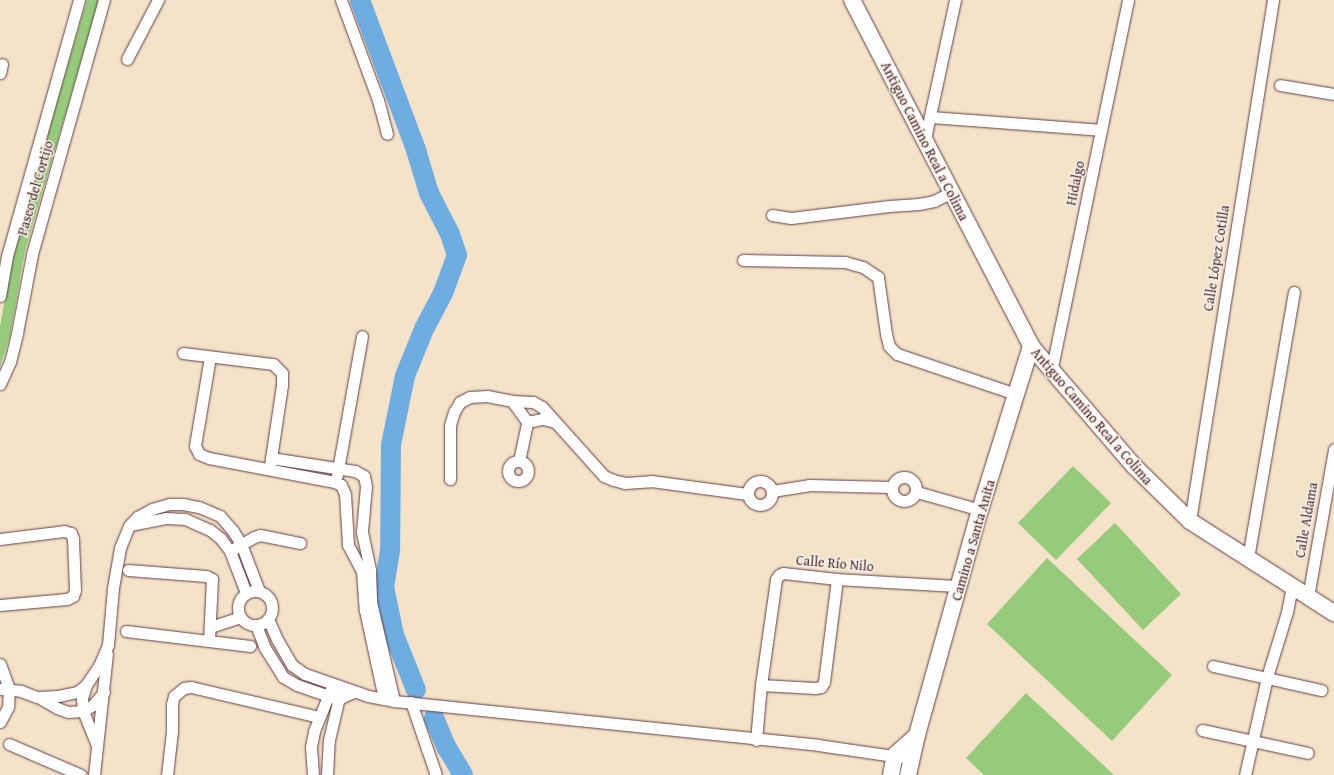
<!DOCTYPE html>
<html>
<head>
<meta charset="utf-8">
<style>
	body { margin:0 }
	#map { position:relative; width:1334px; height:775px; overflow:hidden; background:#f4e2c9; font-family:"Gentium Book Plus",serif }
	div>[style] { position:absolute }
	.green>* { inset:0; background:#96cb7c }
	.river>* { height:20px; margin:-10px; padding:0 10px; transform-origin:10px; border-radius:10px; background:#6eade1 }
	.roads { filter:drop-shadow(0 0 1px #643c43) drop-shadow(0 0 1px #643c43) }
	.street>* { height:11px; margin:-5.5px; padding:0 5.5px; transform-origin:5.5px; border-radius:5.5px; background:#fff }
	.street>.ring { margin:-5.5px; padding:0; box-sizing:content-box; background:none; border:11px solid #fff; border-radius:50% }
	.secondary>* { height:16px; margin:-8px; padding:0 8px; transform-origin:8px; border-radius:8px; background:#fff }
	span { translate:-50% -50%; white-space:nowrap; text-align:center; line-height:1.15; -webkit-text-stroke:3px #f7f3e8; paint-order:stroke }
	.street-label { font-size:14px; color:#4a1f2b }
</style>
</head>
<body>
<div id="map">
	<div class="green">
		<i style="clip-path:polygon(87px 0,99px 0,25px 251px,10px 336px,0 367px,0 327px,14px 248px)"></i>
		<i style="clip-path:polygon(1073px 466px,1111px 503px,1056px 560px,1018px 523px)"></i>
		<i style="clip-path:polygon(1115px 523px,1181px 594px,1143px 630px,1077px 559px)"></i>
		<i style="clip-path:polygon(1047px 558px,1172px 675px,1112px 741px,987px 624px)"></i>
		<i style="clip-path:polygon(1026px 693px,1114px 775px,984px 775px,966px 758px)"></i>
	</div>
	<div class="river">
		<i style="left:360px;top:0;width:160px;rotate:69.5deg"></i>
		<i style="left:416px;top:150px;width:45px;rotate:73.2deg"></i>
		<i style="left:429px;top:193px;width:46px;rotate:62.9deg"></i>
		<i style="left:450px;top:234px;width:22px;rotate:72deg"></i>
		<i style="left:457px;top:255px;width:40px;rotate:110.2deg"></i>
		<i style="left:443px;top:293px;width:41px;rotate:117.8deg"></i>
		<i style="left:424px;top:329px;width:51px;rotate:112deg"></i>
		<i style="left:405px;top:376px;width:70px;rotate:101.5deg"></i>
		<i style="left:391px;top:445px;width:105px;rotate:90.5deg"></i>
		<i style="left:390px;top:550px;width:37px;rotate:99deg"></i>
		<i style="left:384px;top:587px;width:49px;rotate:78.2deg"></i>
		<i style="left:394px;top:635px;width:59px;rotate:68.2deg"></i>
		<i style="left:434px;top:718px;width:33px;rotate:67deg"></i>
		<i style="left:447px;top:748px;width:31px;rotate:59deg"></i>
	</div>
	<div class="roads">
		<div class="street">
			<i style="left:341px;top:0;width:107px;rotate:69.7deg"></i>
			<i style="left:378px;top:100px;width:35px;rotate:75deg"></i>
			<i style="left:127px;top:59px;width:67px;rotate:-62.3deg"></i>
			<i style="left:0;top:73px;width:9px;rotate:-77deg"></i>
			<i style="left:1280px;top:85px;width:55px;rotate:9.5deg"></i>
			<i style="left:930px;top:117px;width:171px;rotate:4.3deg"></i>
			<i style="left:925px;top:139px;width:142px;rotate:-77.8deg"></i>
			<i style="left:772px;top:215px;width:19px;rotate:9deg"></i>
			<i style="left:791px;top:218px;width:99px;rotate:-7deg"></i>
			<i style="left:889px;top:206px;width:30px;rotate:-4deg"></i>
			<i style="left:919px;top:204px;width:15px;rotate:-11deg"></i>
			<i style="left:934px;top:201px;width:20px;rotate:-27deg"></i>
			<i style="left:743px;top:260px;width:102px;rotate:1.1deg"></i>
			<i style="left:845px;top:262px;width:19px;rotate:16deg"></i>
			<i style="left:863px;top:267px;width:18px;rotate:34deg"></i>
			<i style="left:878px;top:277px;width:58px;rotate:82deg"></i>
			<i style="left:886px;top:334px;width:12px;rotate:76deg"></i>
			<i style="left:889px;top:346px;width:11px;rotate:45deg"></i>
			<i style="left:897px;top:354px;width:126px;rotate:18.6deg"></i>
			<i style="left:0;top:296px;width:41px;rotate:-80.1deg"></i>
			<i style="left:7px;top:256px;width:266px;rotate:-74.3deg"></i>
			<i style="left:183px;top:353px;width:91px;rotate:7deg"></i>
			<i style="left:273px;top:364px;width:13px;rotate:45deg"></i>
			<i style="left:282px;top:373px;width:12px;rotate:90deg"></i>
			<i style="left:282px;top:385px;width:81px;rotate:98.5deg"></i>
			<i style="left:210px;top:357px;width:90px;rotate:99.6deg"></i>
			<i style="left:195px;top:446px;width:9px;rotate:63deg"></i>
			<i style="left:199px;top:454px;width:11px;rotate:22deg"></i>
			<i style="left:209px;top:458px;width:128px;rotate:10.8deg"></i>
			<i style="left:335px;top:482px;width:7px;rotate:27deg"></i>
			<i style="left:341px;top:485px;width:10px;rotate:66deg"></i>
			<i style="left:345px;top:494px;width:51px;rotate:86.6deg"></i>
			<i style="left:348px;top:545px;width:30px;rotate:62deg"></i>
			<i style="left:362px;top:571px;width:39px;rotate:86deg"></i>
			<i style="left:365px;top:610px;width:91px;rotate:77.9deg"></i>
			<i style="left:1051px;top:372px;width:380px;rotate:-78.3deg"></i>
			<i style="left:0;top:384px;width:24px;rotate:-66deg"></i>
			<i style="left:10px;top:362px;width:30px;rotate:-76deg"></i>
			<i style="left:17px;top:333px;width:80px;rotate:-79.2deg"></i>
			<i style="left:32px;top:254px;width:264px;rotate:-74.2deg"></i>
			<i style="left:512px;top:401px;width:26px;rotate:54deg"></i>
			<i style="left:527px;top:422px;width:16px;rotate:-11deg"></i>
			<i style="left:543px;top:419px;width:12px;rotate:14deg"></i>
			<i style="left:271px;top:458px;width:85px;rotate:8.8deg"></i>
			<i style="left:355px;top:471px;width:10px;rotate:29deg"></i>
			<i style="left:364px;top:476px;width:10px;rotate:79deg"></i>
			<i style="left:366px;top:486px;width:46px;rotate:95deg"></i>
			<i style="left:362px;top:532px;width:39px;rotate:78deg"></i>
			<i style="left:370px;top:570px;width:32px;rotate:88deg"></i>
			<i style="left:371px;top:602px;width:102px;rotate:76.9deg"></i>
			<i class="ring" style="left:508px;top:461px;width:9px;height:9px"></i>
			<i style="left:519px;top:461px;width:40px;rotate:-78deg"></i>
			<i style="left:337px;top:475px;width:141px;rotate:-79.8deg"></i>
			<i class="ring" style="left:892px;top:477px;width:13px;height:13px"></i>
			<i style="left:450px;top:479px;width:54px;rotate:-90deg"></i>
			<i style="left:450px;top:425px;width:14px;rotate:-73deg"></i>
			<i style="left:454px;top:412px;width:12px;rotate:-59deg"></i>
			<i style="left:460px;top:402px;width:11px;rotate:-27deg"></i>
			<i style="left:470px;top:397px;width:17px;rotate:-3deg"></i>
			<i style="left:487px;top:396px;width:25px;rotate:11deg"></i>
			<i style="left:512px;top:401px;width:21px;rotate:3deg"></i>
			<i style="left:533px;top:402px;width:10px;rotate:29deg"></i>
			<i style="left:542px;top:407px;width:93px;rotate:48.1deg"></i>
			<i style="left:604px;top:476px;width:10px;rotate:24deg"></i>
			<i style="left:613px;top:480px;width:12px;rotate:14deg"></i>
			<i style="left:625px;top:483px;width:26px;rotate:-4deg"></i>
			<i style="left:651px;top:481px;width:97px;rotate:7.7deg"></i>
			<i class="ring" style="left:748px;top:481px;width:13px;height:13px"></i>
			<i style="left:772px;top:491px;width:37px;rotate:-9deg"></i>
			<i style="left:809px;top:485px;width:83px;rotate:1.4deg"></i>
			<i style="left:917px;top:492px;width:66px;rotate:15.9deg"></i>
			<i style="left:1190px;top:521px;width:528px;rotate:-80.95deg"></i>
			<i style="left:130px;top:525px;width:36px;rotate:-11deg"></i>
			<i style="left:165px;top:518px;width:20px;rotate:3deg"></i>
			<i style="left:185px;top:519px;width:27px;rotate:24deg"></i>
			<i style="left:210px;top:530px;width:14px;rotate:39deg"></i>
			<i style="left:221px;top:539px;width:15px;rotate:53deg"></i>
			<i style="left:230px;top:551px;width:45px;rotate:69.1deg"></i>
			<i style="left:0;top:539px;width:64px;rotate:-7.1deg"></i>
			<i style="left:64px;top:531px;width:7px;rotate:16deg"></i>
			<i style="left:71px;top:533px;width:6px;rotate:72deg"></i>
			<i style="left:73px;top:539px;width:51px;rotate:87.8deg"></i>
			<i style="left:75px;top:590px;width:6px;rotate:108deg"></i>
			<i style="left:73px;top:596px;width:7px;rotate:153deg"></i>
			<i style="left:67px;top:599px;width:67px;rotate:174.9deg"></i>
			<i style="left:235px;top:548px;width:22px;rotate:-30deg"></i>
			<i style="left:254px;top:537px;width:6px;rotate:-18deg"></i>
			<i style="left:260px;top:535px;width:41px;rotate:11.3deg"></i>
			<i style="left:1248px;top:558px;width:270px;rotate:-80.2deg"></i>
			<i style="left:128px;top:570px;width:78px;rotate:4.4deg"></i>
			<i style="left:206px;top:576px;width:7px;rotate:27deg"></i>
			<i style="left:212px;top:579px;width:62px;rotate:92.8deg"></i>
			<i class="ring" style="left:238px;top:591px;width:23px;height:23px"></i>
			<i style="left:1308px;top:597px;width:150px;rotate:-80deg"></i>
			<i style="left:268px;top:619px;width:24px;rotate:66deg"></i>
			<i style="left:278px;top:641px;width:28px;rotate:60deg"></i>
			<i style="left:292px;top:665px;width:16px;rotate:35deg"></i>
			<i style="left:305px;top:674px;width:67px;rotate:19.2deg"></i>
			<i style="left:368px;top:696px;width:26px;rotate:11deg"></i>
			<i style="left:394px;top:701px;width:426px;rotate:5.9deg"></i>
			<i style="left:818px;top:745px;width:83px;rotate:8.3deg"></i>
			<i style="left:256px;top:625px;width:25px;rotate:69deg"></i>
			<i style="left:265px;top:648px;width:34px;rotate:58deg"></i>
			<i style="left:283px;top:677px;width:16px;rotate:30deg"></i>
			<i style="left:297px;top:685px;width:43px;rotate:18.9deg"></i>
			<i style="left:338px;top:699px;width:17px;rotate:-24deg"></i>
			<i style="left:210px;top:627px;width:32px;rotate:-18deg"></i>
			<i style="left:126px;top:631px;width:125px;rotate:6.9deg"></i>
			<i style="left:0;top:664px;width:27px;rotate:70deg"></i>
			<i style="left:9px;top:689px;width:18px;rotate:93deg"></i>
			<i style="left:8px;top:707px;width:17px;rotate:118deg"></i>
			<i style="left:1213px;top:666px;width:111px;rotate:12.5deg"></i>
			<i style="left:86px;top:685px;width:14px;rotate:107deg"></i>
			<i style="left:82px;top:698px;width:13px;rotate:86deg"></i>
			<i style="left:83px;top:711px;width:38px;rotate:68deg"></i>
			<i style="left:761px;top:685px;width:54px;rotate:3.2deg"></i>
			<i style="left:815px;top:688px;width:6px;rotate:-9deg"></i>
			<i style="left:821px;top:687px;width:6px;rotate:-59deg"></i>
			<i style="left:824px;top:682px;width:104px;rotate:-82.8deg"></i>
			<i style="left:0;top:689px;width:21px;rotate:5deg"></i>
			<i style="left:21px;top:691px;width:17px;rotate:21deg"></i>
			<i style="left:37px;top:697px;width:21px;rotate:-3deg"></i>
			<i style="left:58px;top:696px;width:19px;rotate:-12deg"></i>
			<i style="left:77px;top:692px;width:11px;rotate:-38deg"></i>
			<i style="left:86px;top:685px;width:23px;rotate:-56deg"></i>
			<i style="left:99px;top:666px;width:23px;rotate:-67deg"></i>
			<i style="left:108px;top:645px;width:57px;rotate:-85deg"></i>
			<i style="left:113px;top:588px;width:41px;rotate:-80.1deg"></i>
			<i style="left:120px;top:548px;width:24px;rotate:-68deg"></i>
			<i style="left:129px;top:526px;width:12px;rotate:-48deg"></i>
			<i style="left:137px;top:517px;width:17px;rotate:-28deg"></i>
			<i style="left:152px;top:509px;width:18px;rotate:-16deg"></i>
			<i style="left:169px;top:504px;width:14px"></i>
			<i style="left:183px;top:504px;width:16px;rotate:11deg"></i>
			<i style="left:199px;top:507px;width:23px;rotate:23deg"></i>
			<i style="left:220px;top:516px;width:20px;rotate:49deg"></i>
			<i style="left:233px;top:531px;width:15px;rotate:58deg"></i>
			<i style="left:241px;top:544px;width:50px;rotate:69deg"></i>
			<i style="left:38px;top:697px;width:22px;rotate:30deg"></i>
			<i style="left:57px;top:708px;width:12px;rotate:20deg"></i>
			<i style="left:68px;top:712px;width:15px;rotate:-4deg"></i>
			<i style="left:83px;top:711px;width:12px;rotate:-31deg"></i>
			<i style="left:93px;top:705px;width:17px;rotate:-50deg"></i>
			<i style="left:411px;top:702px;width:77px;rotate:71.1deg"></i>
			<i style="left:1202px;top:730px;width:108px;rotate:12.2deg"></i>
			<i style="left:756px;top:740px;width:55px;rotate:-84.8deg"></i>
			<i style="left:761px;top:685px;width:107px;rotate:-81.9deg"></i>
			<i style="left:776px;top:579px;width:5px;rotate:-53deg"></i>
			<i style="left:779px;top:575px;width:4px;rotate:-27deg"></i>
			<i style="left:783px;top:573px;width:54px;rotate:6.3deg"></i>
			<i style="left:837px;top:579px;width:123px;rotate:3.3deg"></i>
			<i style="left:9px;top:744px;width:78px;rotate:23.3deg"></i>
			<i style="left:94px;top:775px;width:122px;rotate:-83.9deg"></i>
			<i style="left:167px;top:775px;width:44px;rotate:-83.5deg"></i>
			<i style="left:172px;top:731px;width:27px;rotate:-90deg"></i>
			<i style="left:172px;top:704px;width:8px;rotate:-76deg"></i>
			<i style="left:174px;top:696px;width:13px;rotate:-39deg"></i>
			<i style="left:184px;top:688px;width:7px;rotate:-8deg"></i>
			<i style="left:191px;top:687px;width:131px;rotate:13.2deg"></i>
			<i style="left:313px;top:775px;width:28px;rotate:-94deg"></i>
			<i style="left:311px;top:747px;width:16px;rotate:-79deg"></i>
			<i style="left:314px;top:731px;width:45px;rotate:-68deg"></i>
			<i style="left:327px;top:775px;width:35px;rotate:-87deg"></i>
			<i style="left:329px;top:740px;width:48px;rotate:-76.8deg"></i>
			<i style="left:1245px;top:775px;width:100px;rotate:-77.3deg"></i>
			<i style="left:1267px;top:677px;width:68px;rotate:-72.9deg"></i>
			<i style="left:1287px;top:612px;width:25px;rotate:-79deg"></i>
		</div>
		<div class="secondary">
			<i style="left:852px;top:0;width:390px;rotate:62.6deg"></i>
			<i style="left:1031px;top:346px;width:158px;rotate:49.4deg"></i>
			<i style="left:1134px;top:466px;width:78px;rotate:44.5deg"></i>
			<i style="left:1190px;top:521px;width:171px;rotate:32.6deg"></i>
			<i style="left:891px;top:775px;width:20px;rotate:-79deg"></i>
			<i style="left:895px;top:755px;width:30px;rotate:-42deg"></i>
			<i style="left:908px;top:775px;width:41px;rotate:-77.3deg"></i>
			<i style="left:917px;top:735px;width:234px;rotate:-74.4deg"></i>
			<i style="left:980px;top:510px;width:172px;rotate:-72.7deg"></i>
		</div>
	</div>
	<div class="street-label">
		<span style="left:925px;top:141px;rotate:63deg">Antiguo Camino Real a Colima</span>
		<span style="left:1075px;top:183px;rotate:-78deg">Hidalgo</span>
		<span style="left:35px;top:188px;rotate:-74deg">Paseo del Cortijo</span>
		<span style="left:1216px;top:258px;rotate:-81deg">Calle López Cotilla</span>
		<span style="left:1092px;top:416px;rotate:49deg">Antiguo Camino Real a Colima</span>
		<span style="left:1306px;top:520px;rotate:-80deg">Calle Aldama</span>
		<span style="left:973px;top:540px;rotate:-74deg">Camino a Santa Anita</span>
		<span style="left:835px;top:563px;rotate:5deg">Calle Río Nilo</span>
	</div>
</div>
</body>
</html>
